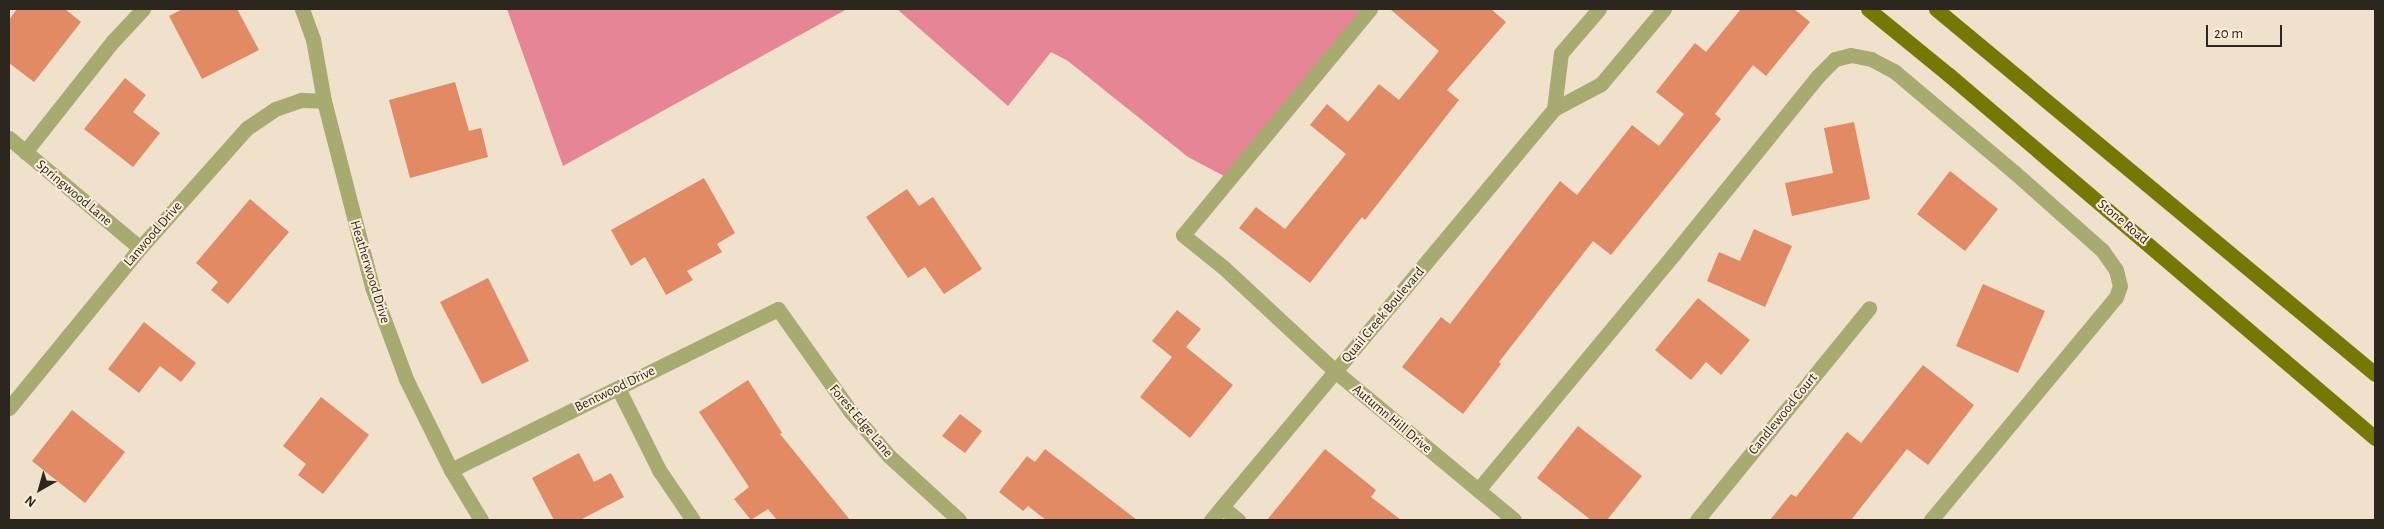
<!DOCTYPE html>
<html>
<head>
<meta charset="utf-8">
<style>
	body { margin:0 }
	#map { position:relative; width:2384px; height:529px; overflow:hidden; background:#efe1cc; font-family:"Alegreya Sans",sans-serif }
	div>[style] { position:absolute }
	.forest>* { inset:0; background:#e68595 }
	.building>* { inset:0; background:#e18a64 }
	.minor>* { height:15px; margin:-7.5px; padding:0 7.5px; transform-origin:7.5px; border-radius:7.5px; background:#a7ab70 }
	.major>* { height:15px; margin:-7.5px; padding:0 7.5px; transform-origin:7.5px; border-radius:7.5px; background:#757904 }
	span { translate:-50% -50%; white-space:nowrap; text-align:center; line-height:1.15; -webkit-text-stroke:4px #fdeed9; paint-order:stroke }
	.street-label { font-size:14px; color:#2b261e }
	.frame { position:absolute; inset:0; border:10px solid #2b261e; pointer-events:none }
	.north { position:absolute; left:15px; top:464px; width:50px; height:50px; -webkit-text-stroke:4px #fdeed9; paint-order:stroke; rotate:218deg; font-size:14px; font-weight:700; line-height:20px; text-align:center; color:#2b261e }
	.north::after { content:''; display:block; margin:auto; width:18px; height:22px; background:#2b261e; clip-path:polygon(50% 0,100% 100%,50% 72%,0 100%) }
	.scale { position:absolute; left:2206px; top:25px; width:76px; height:22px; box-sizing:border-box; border:2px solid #2b261e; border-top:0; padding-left:6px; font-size:15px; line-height:18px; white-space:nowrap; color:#2b261e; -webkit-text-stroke:4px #fdeed9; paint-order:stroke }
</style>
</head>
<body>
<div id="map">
	<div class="forest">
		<i style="clip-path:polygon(507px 9px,847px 9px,563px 166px)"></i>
		<i style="clip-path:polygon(897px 9px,1365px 9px,1224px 176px,1188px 157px,1068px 61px,1051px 52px,1008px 106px)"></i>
	</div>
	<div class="building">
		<i style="clip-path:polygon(17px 9px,65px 9px,81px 22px,34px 82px,9px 63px,9px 20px)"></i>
		<i style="clip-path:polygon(183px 9px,237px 9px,259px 50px,202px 79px,169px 16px)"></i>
		<i style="clip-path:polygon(1390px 9px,1491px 9px,1506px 22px,1447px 90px,1459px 100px,1365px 220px,1362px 217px,1310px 283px,1239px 228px,1256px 207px,1285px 229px,1346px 154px,1310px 125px,1327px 104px,1348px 122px,1379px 84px,1399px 100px,1439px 51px)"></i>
		<i style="clip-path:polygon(1741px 9px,1794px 9px,1810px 22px,1766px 76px,1753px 65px,1715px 114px,1721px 119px,1611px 255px,1593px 241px,1499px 362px,1501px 364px,1463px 414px,1402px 367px,1441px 317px,1450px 324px,1560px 181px,1577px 195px,1632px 125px,1659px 146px,1684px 114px,1656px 92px,1695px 43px,1706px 52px)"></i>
		<i style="clip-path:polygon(125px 78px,146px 95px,133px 112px,160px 133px,133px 167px,84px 129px)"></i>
		<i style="clip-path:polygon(455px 82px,469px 131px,481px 128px,488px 157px,410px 178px,389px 100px)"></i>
		<i style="clip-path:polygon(1854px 122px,1870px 199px,1792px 216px,1785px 183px,1833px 173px,1824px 128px)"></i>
		<i style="clip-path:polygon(1950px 171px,1998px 209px,1965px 251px,1917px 214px)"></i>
		<i style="clip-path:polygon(704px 178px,735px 233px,717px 244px,722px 252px,687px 271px,693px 280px,666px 295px,645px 257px,631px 266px,611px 230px)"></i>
		<i style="clip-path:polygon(907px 189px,919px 206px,933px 197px,982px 269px,944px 294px,925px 267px,908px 278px,866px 217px)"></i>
		<i style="clip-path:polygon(250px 199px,289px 232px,228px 304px,211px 290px,218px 282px,196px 263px)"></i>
		<i style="clip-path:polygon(1754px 229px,1792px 246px,1765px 307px,1707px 281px,1719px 252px,1740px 261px)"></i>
		<i style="clip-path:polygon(488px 278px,529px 361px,482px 384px,440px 302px)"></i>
		<i style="clip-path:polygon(1983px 284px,2045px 311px,2018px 373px,1956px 346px)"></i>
		<i style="clip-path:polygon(1698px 298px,1750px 340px,1721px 375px,1706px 362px,1691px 380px,1655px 350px)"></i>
		<i style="clip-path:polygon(1177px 310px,1201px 329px,1186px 347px,1233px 385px,1190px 438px,1140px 397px,1172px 357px,1152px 341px)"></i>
		<i style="clip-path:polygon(144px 322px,196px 363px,181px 382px,160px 366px,139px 393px,108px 369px)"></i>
		<i style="clip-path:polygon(1923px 365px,1974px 405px,1928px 465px,1907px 449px,1851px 520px,1770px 520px,1791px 494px,1796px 497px,1847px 432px,1861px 443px)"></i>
		<i style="clip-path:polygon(748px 380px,782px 433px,780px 434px,850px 520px,777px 520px,768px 509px,751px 520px,734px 499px,749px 487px,699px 412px)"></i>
		<i style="clip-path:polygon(321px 397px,369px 435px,323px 494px,298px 475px,306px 464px,283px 446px)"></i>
		<i style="clip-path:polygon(72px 410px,125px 452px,85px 503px,32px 461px)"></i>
		<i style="clip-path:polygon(960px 414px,982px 431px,965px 453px,942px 436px)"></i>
		<i style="clip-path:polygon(1578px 426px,1642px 476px,1607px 520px,1591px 520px,1537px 478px)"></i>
		<i style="clip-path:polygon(1045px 449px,1137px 520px,1046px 520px,1028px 506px,1023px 511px,999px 492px,1027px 456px,1035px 462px)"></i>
		<i style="clip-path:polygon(1325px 449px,1376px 490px,1371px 497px,1401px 520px,1267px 520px)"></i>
		<i style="clip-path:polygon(579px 453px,594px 482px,611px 473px,624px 497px,580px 520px,554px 520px,532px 478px)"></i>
	</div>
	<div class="minor">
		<i style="left:302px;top:9px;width:32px;rotate:70deg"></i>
		<i style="left:313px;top:39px;width:63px;rotate:79.9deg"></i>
		<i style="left:324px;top:101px;width:192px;rotate:75.5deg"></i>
		<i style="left:372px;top:287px;width:98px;rotate:69.7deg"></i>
		<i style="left:406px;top:379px;width:102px;rotate:63.7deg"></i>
		<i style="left:451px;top:470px;width:58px;rotate:59deg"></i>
		<i style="left:1370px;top:9px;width:293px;rotate:129.6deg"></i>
		<i style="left:1183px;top:235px;width:51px;rotate:38.7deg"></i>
		<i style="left:1223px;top:267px;width:154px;rotate:42.9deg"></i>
		<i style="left:1336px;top:372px;width:231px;rotate:39.7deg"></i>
		<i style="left:1554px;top:109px;width:56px;rotate:-82.9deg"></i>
		<i style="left:1561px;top:53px;width:58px;rotate:-49.2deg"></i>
		<i style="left:9px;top:138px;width:171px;rotate:40deg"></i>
		<i style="left:25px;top:152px;width:142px;rotate:-51.6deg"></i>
		<i style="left:113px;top:41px;width:44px;rotate:-46.8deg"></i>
		<i style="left:618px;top:388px;width:92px;rotate:63.4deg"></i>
		<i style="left:659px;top:470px;width:60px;rotate:55.8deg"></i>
		<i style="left:9px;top:408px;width:207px;rotate:-50.7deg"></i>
		<i style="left:140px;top:248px;width:161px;rotate:-48.3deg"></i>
		<i style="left:247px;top:128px;width:34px;rotate:-34deg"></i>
		<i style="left:275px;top:109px;width:28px;rotate:-19deg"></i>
		<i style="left:301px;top:100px;width:23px;rotate:2deg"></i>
		<i style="left:451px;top:470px;width:364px;rotate:-26.2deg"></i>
		<i style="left:778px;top:309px;width:126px;rotate:54.7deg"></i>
		<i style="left:851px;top:412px;width:58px;rotate:49.2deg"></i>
		<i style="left:889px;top:456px;width:95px;rotate:42.4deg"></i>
		<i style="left:1478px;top:490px;width:305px;rotate:-50.3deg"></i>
		<i style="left:1673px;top:255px;width:230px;rotate:-51deg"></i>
		<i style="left:1818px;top:76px;width:24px;rotate:-45deg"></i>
		<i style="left:1835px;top:59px;width:16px;rotate:-14deg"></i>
		<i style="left:1851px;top:55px;width:20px;rotate:11deg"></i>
		<i style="left:1871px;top:59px;width:26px;rotate:28deg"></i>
		<i style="left:1894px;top:71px;width:157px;rotate:40.1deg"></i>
		<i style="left:2014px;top:172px;width:118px;rotate:41.6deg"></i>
		<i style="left:2102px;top:250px;width:24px;rotate:55deg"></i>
		<i style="left:2116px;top:270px;width:16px;rotate:76deg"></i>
		<i style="left:2120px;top:286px;width:12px;rotate:110deg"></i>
		<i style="left:2116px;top:297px;width:290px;rotate:129.7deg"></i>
		<i style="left:1222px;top:507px;width:21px;rotate:39deg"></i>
		<i style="left:1211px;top:520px;width:535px;rotate:-50.15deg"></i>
		<i style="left:1554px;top:109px;width:53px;rotate:-28deg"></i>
		<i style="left:1601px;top:84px;width:98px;rotate:-50deg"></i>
		<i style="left:1697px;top:520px;width:273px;rotate:-50.9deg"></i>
	</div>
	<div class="major">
		<i style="left:1868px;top:9px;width:104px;rotate:39.2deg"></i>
		<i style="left:1949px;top:75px;width:560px;rotate:40.43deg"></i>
		<i style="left:1936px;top:9px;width:571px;rotate:39.74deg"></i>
	</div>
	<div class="street-label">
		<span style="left:74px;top:193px;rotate:40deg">Springwood Lane</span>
		<span style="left:2123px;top:222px;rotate:40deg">Stone Road</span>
		<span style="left:153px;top:234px;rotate:-49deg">Lanwood Drive</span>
		<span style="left:370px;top:272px;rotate:73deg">Heatherwood Drive</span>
		<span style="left:1383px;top:315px;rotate:-50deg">Quail Creek Boulevard</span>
		<span style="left:615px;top:389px;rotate:-26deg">Bentwood Drive</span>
		<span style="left:1783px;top:414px;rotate:-51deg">Candlewood Court</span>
		<span style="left:1392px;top:419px;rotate:40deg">Autumn Hill Drive</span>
		<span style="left:861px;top:421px;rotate:50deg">Forest Edge Lane</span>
	</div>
	<div class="frame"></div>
	<div class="north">N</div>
	<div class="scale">20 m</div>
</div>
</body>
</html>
